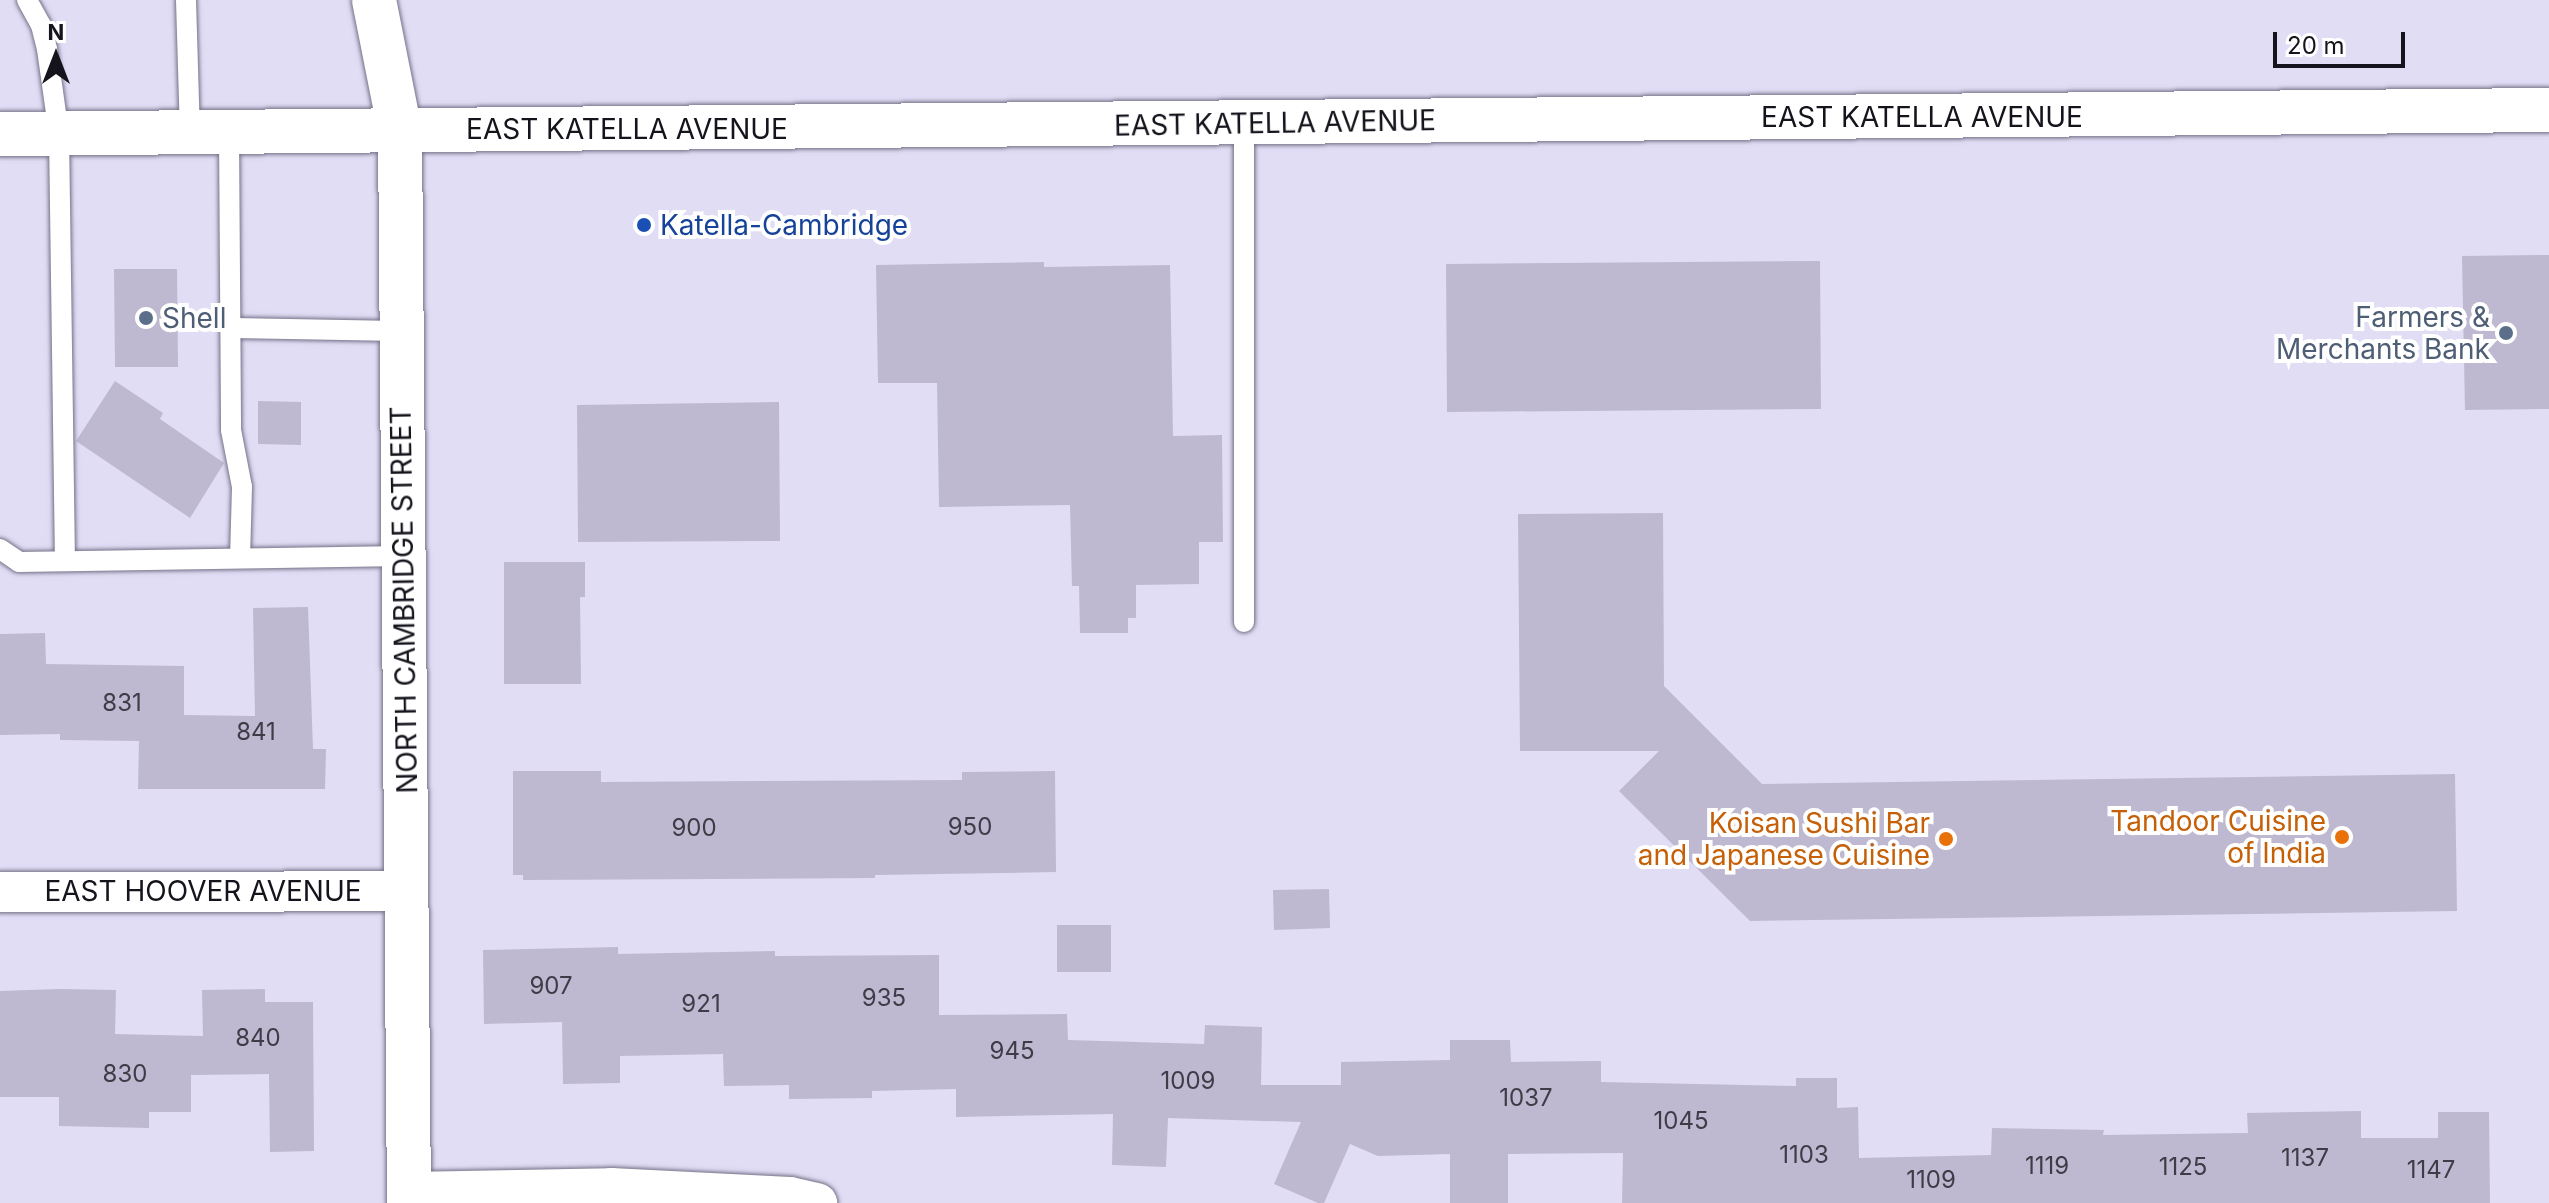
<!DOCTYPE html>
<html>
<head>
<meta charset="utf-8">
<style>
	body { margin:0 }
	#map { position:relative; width:2549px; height:1203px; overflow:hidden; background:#e1ddf5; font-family:Inter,sans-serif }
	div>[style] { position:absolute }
	.building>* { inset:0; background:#beb9d1 }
	.roads { filter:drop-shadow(0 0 2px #757187) drop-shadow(0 0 2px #757187) }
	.lane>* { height:20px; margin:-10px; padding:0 10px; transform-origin:10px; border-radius:10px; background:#fff }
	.street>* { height:40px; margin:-20px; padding:0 20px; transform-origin:20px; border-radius:20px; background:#fff }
	.secondary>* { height:44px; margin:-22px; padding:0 22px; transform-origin:22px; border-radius:22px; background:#fff }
	.primary>* { height:44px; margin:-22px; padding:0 22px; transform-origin:22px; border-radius:22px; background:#fff }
	.dots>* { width:22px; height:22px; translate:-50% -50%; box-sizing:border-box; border:4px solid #fff; border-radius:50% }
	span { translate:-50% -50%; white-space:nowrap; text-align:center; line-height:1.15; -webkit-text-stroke:8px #fff; paint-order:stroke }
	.number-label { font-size:24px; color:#3f3c48 }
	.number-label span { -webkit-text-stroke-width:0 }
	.street-label { font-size:28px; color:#15131b }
	.transit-label { font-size:28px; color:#164399 }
	.left { translate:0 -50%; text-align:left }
	.service-label { font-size:28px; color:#4e5e75 }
	.right { translate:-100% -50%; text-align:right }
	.food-label { font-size:28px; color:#c56008 }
	.north { position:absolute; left:16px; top:16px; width:80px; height:80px; -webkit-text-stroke:6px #fff; paint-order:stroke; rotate:0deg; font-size:22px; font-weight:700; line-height:32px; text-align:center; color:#15131b }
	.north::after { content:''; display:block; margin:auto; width:28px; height:36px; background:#15131b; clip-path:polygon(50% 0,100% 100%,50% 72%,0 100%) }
	.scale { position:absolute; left:2273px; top:32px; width:132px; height:36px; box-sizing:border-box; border:4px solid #15131b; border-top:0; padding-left:10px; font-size:24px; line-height:28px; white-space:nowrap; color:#15131b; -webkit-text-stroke:6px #fff; paint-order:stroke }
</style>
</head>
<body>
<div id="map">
	<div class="building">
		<i style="clip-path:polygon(2549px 255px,2549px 409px,2465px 410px,2462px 256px)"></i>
		<i style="clip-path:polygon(1820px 261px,1821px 409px,1447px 412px,1446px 264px)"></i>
		<i style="clip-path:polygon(1044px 262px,1044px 267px,1170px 265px,1173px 436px,1222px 435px,1223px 542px,1199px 542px,1199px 584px,1136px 585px,1136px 618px,1128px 618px,1128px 633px,1080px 633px,1079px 586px,1072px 586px,1070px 505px,939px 507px,937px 383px,878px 383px,876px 265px)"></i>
		<i style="clip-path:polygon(114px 269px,177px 269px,178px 367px,115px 367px)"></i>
		<i style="clip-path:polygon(115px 381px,163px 413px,160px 419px,224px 463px,190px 518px,76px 441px)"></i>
		<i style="clip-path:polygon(258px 401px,301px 402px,301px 445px,258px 444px)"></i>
		<i style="clip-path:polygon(779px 402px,780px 541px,578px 542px,577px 405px)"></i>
		<i style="clip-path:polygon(1663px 513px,1664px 686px,1762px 784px,2455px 774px,2457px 911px,1750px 921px,1619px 791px,1659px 751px,1520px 751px,1518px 514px)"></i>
		<i style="clip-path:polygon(504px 562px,585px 562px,585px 597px,580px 597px,581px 684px,504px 684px)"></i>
		<i style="clip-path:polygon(308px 607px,313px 749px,326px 749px,325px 789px,138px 789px,139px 741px,60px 740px,60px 734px,0 735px,0 634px,45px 633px,46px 664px,184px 666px,184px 715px,255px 716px,253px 608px)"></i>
		<i style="clip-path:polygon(513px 771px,601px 771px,601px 782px,962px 780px,962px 772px,1055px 771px,1056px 872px,875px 875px,875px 878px,523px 880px,523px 875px,513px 875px)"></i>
		<i style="clip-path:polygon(1329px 889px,1330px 928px,1274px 930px,1273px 890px)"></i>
		<i style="clip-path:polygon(1057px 925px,1111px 925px,1111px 972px,1057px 972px)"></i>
		<i style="clip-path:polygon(618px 947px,618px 954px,775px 951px,775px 956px,939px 955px,939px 1015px,1067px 1014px,1068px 1040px,1204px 1044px,1205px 1025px,1262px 1027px,1261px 1085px,1341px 1085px,1341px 1062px,1450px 1060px,1450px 1040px,1510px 1040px,1511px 1062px,1601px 1061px,1601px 1082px,1796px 1086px,1796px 1078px,1837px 1078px,1837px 1108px,1858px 1107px,1859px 1158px,1991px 1155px,1992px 1128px,2104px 1130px,2103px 1135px,2248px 1133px,2247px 1113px,2361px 1111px,2361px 1138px,2438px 1138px,2438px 1112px,2489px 1112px,2490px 1203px,1622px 1203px,1623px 1153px,1508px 1154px,1508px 1203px,1450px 1203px,1450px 1154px,1378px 1156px,1350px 1144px,1324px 1203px,1318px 1203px,1274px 1184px,1301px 1122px,1168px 1118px,1166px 1167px,1112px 1165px,1113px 1114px,956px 1117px,956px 1089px,872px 1091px,872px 1098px,789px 1099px,789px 1085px,724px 1086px,723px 1054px,620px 1056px,620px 1083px,563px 1084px,562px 1022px,484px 1024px,483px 950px)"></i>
		<i style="clip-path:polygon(60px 989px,116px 990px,115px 1034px,203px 1036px,202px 990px,265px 989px,265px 1002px,313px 1002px,314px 1151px,270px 1152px,269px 1074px,191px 1075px,191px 1112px,149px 1112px,149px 1128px,59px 1126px,59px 1097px,0 1097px,0 991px)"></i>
	</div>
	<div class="roads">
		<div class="lane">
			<i style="left:27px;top:0;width:29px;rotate:61deg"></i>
			<i style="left:41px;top:25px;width:25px;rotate:76deg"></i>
			<i style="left:47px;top:49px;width:86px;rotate:82deg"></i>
			<i style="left:59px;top:134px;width:427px;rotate:89.2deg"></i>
			<i style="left:186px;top:0;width:133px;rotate:88.3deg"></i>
			<i style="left:1244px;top:123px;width:499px;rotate:90deg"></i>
			<i style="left:229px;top:133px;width:297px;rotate:89.6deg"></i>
			<i style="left:231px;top:430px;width:58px;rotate:79.1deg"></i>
			<i style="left:242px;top:487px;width:71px;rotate:91.6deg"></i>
			<i style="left:230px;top:328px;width:172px;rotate:1deg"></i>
			<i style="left:0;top:549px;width:23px;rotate:34deg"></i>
			<i style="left:19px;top:562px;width:385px;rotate:-0.9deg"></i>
		</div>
		<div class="street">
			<i style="left:0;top:892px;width:407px;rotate:-0.1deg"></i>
			<i style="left:409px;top:1192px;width:202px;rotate:-1.1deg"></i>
			<i style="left:611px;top:1188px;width:179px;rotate:2.9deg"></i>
			<i style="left:790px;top:1197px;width:28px;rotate:13deg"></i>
		</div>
		<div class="secondary">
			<i style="left:374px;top:0;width:134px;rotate:78.8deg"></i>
			<i style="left:400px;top:131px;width:1072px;rotate:89.52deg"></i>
		</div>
		<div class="primary">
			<i style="left:0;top:134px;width:2549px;rotate:-0.54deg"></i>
		</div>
	</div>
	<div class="dots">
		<i style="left:644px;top:225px;background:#1a4fb4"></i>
		<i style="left:146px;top:318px;background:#5c6f8a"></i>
		<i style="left:2506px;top:333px;background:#5c6f8a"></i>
		<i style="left:2342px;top:837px;background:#e8710a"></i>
		<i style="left:1946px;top:839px;background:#e8710a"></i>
	</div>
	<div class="number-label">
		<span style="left:122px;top:703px">831</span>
		<span style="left:256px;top:732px">841</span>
		<span style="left:970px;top:827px">950</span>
		<span style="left:694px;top:828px">900</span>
		<span style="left:551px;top:986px">907</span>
		<span style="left:884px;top:998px">935</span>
		<span style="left:701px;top:1004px">921</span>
		<span style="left:258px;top:1038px">840</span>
		<span style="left:1012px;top:1051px">945</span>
		<span style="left:125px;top:1074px">830</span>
		<span style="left:1188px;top:1081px">1009</span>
		<span style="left:1526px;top:1098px">1037</span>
		<span style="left:1681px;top:1121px">1045</span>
		<span style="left:1804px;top:1155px">1103</span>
		<span style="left:2305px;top:1158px">1137</span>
		<span style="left:2047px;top:1166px">1119</span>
		<span style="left:2183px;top:1167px">1125</span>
		<span style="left:2431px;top:1170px">1147</span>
		<span style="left:1931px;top:1180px">1109</span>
	</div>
	<div class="street-label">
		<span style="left:1922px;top:117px">EAST KATELLA AVENUE</span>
		<span style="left:1275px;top:123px;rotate:-1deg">EAST KATELLA AVENUE</span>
		<span style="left:627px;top:129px">EAST KATELLA AVENUE</span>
		<span style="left:404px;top:600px;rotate:-91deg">NORTH CAMBRIDGE STREET</span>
		<span style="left:203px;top:891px">EAST HOOVER AVENUE</span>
	</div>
	<div class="transit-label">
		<span class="left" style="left:660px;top:225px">Katella-Cambridge</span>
	</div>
	<div class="service-label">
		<span class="right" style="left:2490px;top:333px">Farmers &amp;<br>Merchants Bank</span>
		<span class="left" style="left:162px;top:318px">Shell</span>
	</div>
	<div class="food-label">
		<span class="right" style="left:2326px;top:837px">Tandoor Cuisine<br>of India</span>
		<span class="right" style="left:1930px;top:839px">Koisan Sushi Bar<br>and Japanese Cuisine</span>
	</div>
	<div class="north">N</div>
	<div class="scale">20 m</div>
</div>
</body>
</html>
